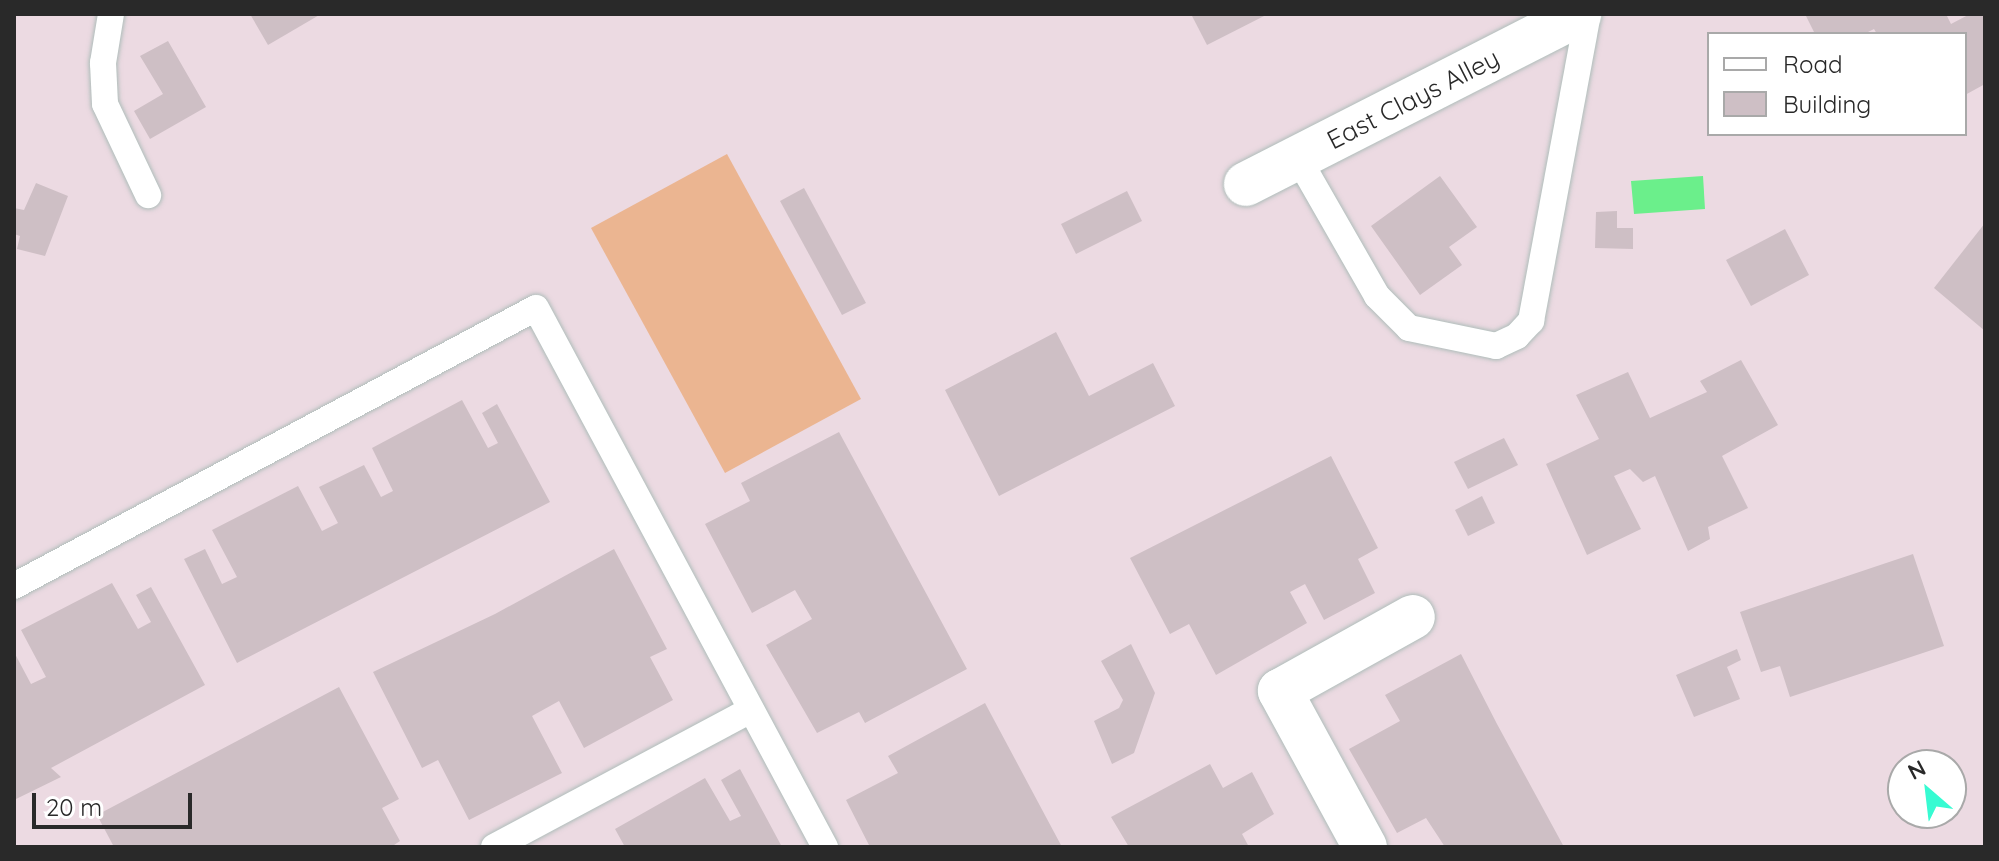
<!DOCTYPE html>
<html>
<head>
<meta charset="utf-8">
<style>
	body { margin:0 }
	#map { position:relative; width:1999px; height:861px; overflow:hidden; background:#ecdae2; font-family:Quicksand,sans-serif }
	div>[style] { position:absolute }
	.pitch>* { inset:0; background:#ebb591 }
	.water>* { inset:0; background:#6bef8b }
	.building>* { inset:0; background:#cebfc5 }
	.roads { filter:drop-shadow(0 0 2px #afbdba) drop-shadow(0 0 2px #afbdba) }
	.service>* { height:26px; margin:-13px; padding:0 13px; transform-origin:13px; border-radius:13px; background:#fff }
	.minor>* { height:44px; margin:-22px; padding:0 22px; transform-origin:22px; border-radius:22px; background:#fff }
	span { translate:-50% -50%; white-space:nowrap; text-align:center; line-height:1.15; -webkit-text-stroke:6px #fff; paint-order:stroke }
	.street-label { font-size:26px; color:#292929 }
	.frame { position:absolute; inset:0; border:16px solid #292929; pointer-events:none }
	.legend { position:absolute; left:1707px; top:32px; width:260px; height:104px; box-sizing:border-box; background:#fff; border:2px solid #a9a9a9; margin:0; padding:10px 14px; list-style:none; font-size:24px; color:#292929 }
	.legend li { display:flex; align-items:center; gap:16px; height:40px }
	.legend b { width:40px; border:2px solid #a9a9a9 }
	.north { position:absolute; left:1887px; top:749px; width:80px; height:80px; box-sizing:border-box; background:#fff; border:2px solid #a9a9a9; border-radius:50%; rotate:332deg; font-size:22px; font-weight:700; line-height:32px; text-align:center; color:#292929 }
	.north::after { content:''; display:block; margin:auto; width:28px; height:36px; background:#37fbd2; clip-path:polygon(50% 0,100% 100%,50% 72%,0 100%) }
	.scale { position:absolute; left:32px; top:793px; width:160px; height:36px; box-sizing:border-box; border:4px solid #292929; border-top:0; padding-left:10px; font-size:24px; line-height:28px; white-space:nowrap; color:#292929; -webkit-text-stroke:6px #fff; paint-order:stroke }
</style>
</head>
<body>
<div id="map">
	<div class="pitch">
		<i style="clip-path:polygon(727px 154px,861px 399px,725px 473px,591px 228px)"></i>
	</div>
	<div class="water">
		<i style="clip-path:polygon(1703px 176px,1705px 209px,1634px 214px,1631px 181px)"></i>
	</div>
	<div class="building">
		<i style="clip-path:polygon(250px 14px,321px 14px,268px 45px)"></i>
		<i style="clip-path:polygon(1191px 14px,1268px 14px,1207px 45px)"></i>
		<i style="clip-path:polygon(1805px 14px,1946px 14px,1951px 24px,1970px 14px,1983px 14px,1985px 84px,1965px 95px,1965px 34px,1877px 34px,1874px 29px,1864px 34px,1815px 34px)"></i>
		<i style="clip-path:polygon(168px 41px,206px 107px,150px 139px,134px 111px,163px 94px,140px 56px)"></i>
		<i style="clip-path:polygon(1440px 176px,1477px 227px,1449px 247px,1462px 265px,1420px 295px,1371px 226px)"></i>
		<i style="clip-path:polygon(36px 183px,68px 196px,45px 256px,17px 249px,20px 236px,14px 234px,14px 208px,24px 210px)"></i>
		<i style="clip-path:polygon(804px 188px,866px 303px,842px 315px,780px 201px)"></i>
		<i style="clip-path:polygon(1127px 191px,1142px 221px,1076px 254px,1061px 224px)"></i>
		<i style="clip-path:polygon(1617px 211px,1617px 228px,1633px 228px,1633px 249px,1595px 248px,1596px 212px)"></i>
		<i style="clip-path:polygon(1985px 223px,1985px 331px,1934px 288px)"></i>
		<i style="clip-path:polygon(1785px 229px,1809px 275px,1751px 306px,1726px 260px)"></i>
		<i style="clip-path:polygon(1056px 332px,1089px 396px,1153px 363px,1175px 406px,999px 496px,945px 390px)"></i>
		<i style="clip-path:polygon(1741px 360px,1778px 425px,1722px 456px,1748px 508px,1708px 527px,1710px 539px,1688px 551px,1655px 476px,1643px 482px,1630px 469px,1614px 476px,1641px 529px,1587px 555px,1546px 464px,1599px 439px,1576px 395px,1628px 372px,1650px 418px,1707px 392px,1700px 381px)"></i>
		<i style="clip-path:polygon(462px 400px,488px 448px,498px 443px,482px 413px,497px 404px,550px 502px,237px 663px,184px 559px,205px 549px,222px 584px,237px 577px,212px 530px,298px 486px,322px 531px,338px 523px,319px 487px,364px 465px,381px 497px,393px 491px,372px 448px)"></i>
		<i style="clip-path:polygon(839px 432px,967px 669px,865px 723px,859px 712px,817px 733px,766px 645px,812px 619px,795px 590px,752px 613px,705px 524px,750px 501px,741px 483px)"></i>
		<i style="clip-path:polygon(1504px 438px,1518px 465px,1468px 489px,1454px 462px)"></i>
		<i style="clip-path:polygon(1331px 456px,1378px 548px,1358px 559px,1375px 593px,1324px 620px,1305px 584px,1290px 592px,1307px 623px,1216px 675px,1189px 624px,1170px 634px,1130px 558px)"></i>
		<i style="clip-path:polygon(1482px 496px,1495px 523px,1468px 536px,1455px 510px)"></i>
		<i style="clip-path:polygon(614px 549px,667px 649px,650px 657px,673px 700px,584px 748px,559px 701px,532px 716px,562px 773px,469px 820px,438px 760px,422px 768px,373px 672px,495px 614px)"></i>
		<i style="clip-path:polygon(1913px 554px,1944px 646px,1790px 697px,1780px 666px,1761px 672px,1740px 612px)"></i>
		<i style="clip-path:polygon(112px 583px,138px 629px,151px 622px,136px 595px,151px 587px,205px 685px,51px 768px,61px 777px,14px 800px,14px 652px,31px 684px,46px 677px,21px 630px)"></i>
		<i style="clip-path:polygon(1131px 644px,1155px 693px,1134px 753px,1112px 764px,1094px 721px,1119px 708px,1123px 700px,1101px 661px)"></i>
		<i style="clip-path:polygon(1737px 649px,1741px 660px,1727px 667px,1740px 699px,1694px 717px,1676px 675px)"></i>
		<i style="clip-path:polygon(1461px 654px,1497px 724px,1564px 847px,1445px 847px,1426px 818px,1397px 833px,1349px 749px,1400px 721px,1385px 695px)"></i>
		<i style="clip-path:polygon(339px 687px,399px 799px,382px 808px,400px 841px,391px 847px,114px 847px,97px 815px)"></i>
		<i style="clip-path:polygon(985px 703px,1062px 847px,870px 847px,846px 800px,898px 773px,888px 756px)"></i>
		<i style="clip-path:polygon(1210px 764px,1223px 788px,1252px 772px,1274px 814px,1242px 834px,1249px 847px,1129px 847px,1111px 817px)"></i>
		<i style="clip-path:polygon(740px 769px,782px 847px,625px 847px,615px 829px,705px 778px,730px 821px,741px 816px,721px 780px)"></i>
	</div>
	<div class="roads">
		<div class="service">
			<i style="left:111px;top:14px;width:50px;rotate:99.3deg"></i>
			<i style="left:103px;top:63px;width:41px;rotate:87.2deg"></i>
			<i style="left:105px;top:104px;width:101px;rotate:64.7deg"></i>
			<i style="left:1298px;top:158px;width:159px;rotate:60.2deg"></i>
			<i style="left:1377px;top:296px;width:45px;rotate:45deg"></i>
			<i style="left:1409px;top:328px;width:89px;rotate:11.7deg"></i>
			<i style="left:1496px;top:346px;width:23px;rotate:-25deg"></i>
			<i style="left:1517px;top:336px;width:21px;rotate:-47deg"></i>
			<i style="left:1531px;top:321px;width:312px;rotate:-79.5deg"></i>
			<i style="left:14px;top:586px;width:591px;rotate:-28.04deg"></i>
			<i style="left:536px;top:308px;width:612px;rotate:61.8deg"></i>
			<i style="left:494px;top:847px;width:291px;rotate:-28.1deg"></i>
		</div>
		<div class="minor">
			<i style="left:1246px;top:184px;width:374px;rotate:-27deg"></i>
			<i style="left:1365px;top:847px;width:178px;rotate:-118.6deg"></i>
			<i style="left:1280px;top:691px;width:152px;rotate:-29.1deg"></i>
		</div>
	</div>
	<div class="street-label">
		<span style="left:1413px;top:99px;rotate:-27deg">East Clays Alley</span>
	</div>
	<div class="frame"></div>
	<ul class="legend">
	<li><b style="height:10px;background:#fff"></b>Road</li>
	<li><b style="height:22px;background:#cebfc5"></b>Building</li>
	</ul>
	<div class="north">N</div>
	<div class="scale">20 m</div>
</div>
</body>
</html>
